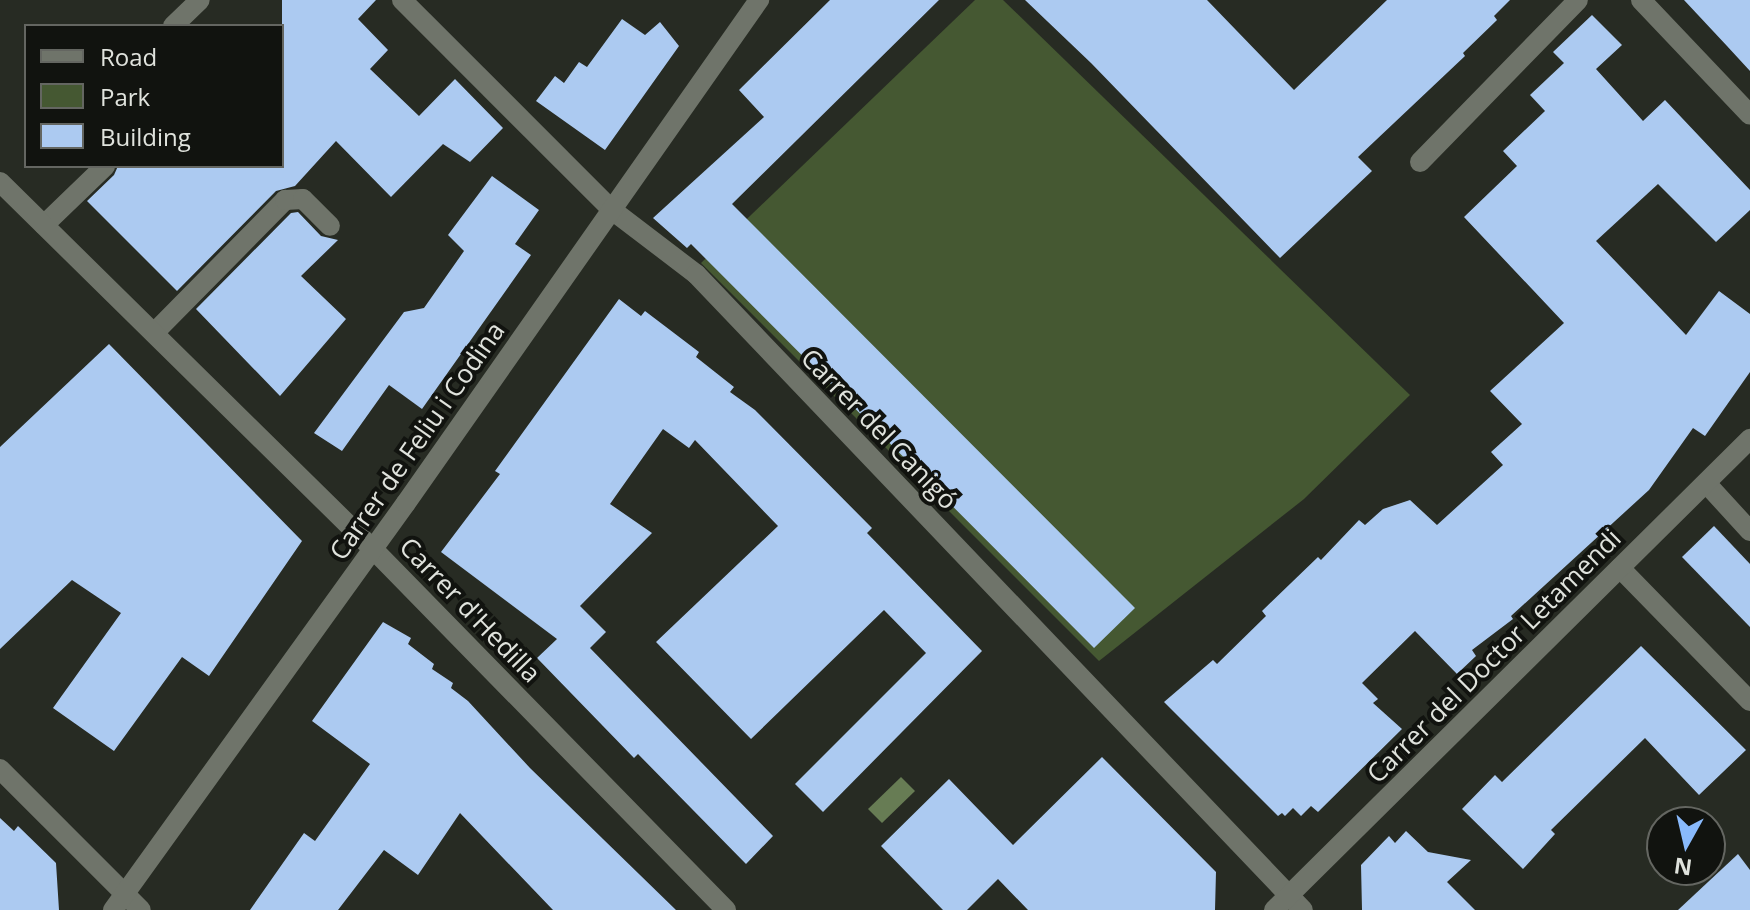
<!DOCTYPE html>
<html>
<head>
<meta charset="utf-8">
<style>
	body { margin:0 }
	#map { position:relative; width:1750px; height:910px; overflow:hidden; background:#272b23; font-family:"Open Sans",sans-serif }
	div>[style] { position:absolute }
	.green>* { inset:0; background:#455832 }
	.water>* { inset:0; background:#677c54 }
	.building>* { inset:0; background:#accaf1 }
	.lane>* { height:20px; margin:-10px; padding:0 10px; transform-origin:10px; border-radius:10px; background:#6f746a }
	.street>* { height:20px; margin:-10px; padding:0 10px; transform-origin:10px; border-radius:10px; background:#6f746a }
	span { translate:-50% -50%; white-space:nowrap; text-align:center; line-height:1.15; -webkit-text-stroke:8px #11130f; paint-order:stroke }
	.street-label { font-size:26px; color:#e0e3dd }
	.legend { position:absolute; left:24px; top:24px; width:260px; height:144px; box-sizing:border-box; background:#11130f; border:2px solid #646661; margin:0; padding:10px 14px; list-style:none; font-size:24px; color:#e0e3dd }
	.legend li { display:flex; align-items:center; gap:16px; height:40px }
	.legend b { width:40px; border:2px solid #646661 }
	.north { position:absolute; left:1646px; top:806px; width:80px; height:80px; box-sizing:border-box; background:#11130f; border:2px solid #646661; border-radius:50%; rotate:188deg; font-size:22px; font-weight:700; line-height:32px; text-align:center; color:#e0e3dd }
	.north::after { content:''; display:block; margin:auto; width:28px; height:36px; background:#89bafc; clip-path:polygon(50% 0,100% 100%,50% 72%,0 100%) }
</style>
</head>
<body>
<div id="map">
	<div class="green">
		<i style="clip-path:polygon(975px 0,1003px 0,1410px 395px,1304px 499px,1099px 661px,701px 263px)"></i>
	</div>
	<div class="water">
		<i style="clip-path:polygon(901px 777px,915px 791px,882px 823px,868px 809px)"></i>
	</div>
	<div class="building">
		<i style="clip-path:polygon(282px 0,376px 0,358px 19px,388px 50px,370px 69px,419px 116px,455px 79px,503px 128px,470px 162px,443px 144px,391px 197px,336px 141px,295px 186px,276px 191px,177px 291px,87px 201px,114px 175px,118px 166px,282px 166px)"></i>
		<i style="clip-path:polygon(830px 0,939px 0,732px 204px,1135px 608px,1094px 648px,691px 244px,687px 248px,653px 218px,764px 117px,739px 90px)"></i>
		<i style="clip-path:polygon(1025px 0,1207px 0,1294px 90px,1387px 0,1510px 0,1494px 16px,1497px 20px,1463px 53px,1465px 56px,1358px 157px,1372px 171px,1280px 258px,1091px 63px)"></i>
		<i style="clip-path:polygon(1684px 0,1750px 0,1750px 71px,1727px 46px)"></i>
		<i style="clip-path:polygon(1592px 15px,1622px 45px,1596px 69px,1643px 121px,1665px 100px,1750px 190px,1750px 210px,1716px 242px,1658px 184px,1596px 241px,1686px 335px,1719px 291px,1750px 314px,1750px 372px,1705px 436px,1693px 428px,1649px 490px,1511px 616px,1513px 619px,1472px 650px,1476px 656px,1457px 674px,1415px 631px,1362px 683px,1378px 699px,1373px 703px,1402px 729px,1318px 812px,1311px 806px,1301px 816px,1293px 808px,1285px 816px,1282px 813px,1278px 816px,1164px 702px,1213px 660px,1217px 664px,1266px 616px,1262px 611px,1318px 557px,1321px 560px,1359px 520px,1365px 525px,1383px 509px,1410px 500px,1437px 525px,1503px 465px,1491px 452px,1522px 424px,1490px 391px,1564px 323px,1464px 217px,1517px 166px,1503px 151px,1545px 111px,1530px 95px,1564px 63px,1553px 52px)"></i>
		<i style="clip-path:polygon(622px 19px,645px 35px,660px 22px,679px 46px,605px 150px,536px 101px,555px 76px,564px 83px,579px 62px,587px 67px)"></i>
		<i style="clip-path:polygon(492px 176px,539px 210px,515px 244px,531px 255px,422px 409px,389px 385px,342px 451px,314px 433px,404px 312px,424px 308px,464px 251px,448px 235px)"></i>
		<i style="clip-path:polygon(298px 212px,321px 236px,338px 240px,301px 276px,346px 319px,280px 396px,196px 309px,291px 213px)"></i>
		<i style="clip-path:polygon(619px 299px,641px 316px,645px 311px,699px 352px,696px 357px,734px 387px,730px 392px,755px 410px,872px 528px,867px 533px,982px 651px,823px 812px,795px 784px,926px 653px,884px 610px,751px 739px,656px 642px,778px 526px,695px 440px,689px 448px,663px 429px,610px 504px,652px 533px,580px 606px,606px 632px,590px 648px,773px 836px,746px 864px,638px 754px,634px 758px,537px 658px,557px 639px,441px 552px,500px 474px,495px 471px)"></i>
		<i style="clip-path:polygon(109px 344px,302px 541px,209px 676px,182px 657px,114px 751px,53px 708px,121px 613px,72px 580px,0 649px,0 447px)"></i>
		<i style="clip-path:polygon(1714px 526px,1750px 564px,1750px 627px,1682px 557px)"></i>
		<i style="clip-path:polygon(383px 622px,411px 638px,408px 644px,434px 664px,432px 669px,453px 683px,451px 688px,468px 701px,530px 768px,676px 910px,553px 910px,460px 813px,418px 875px,384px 850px,338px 910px,250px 910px,304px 833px,315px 841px,370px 764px,312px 721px)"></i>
		<i style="clip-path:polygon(1641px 646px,1746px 750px,1699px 795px,1645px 738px,1551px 830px,1555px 834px,1523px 869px,1462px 809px,1495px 775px,1502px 782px)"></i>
		<i style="clip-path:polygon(1102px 757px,1216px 872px,1215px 910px,1028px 910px,998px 879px,967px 910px,943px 910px,881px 846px,949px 779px,1013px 845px)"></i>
		<i style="clip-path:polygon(0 818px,14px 831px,18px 826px,56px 863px,59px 910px,0 910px)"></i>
		<i style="clip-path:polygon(1406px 831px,1428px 852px,1471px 860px,1447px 882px,1475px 910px,1362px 910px,1361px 865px,1389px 836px,1395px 843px)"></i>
		<i style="clip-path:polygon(1738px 854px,1750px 870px,1750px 910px,1678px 910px)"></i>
	</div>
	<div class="lane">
		<i style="left:173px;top:26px;width:37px;rotate:-44deg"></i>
		<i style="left:44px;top:225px;width:85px;rotate:-44deg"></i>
		<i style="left:154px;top:333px;width:187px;rotate:-45.4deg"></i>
		<i style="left:285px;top:200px;width:18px;rotate:-3deg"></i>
		<i style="left:303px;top:199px;width:38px;rotate:45deg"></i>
		<i style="left:1706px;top:483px;width:65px;rotate:47.5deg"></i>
	</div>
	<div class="street">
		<i style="left:402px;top:0;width:297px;rotate:45deg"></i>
		<i style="left:612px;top:210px;width:106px;rotate:37.3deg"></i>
		<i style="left:696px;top:274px;width:879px;rotate:46.34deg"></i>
		<i style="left:1641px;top:0;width:158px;rotate:46.5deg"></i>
		<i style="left:1420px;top:162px;width:226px;rotate:-45.7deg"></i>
		<i style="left:0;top:182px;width:523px;rotate:44.54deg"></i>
		<i style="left:373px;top:549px;width:505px;rotate:45.64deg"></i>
		<i style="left:1620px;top:568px;width:186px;rotate:45.7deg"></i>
		<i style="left:0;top:769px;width:199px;rotate:45deg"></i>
		<i style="left:113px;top:910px;width:501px;rotate:-54.25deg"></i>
		<i style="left:406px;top:503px;width:615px;rotate:-54.94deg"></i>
		<i style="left:1274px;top:910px;width:670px;rotate:-44.7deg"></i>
	</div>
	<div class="street-label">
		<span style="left:879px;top:429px;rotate:46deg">Carrer del Canigó</span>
		<span style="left:417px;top:441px;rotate:-55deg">Carrer de Feliu i Codina</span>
		<span style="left:470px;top:610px;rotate:46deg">Carrer d'Hedilla</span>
		<span style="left:1494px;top:656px;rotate:-45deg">Carrer del Doctor Letamendi</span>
	</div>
	<ul class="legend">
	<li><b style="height:10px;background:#6f746a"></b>Road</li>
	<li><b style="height:22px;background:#455832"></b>Park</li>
	<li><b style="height:22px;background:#accaf1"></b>Building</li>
	</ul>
	<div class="north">N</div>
</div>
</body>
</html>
